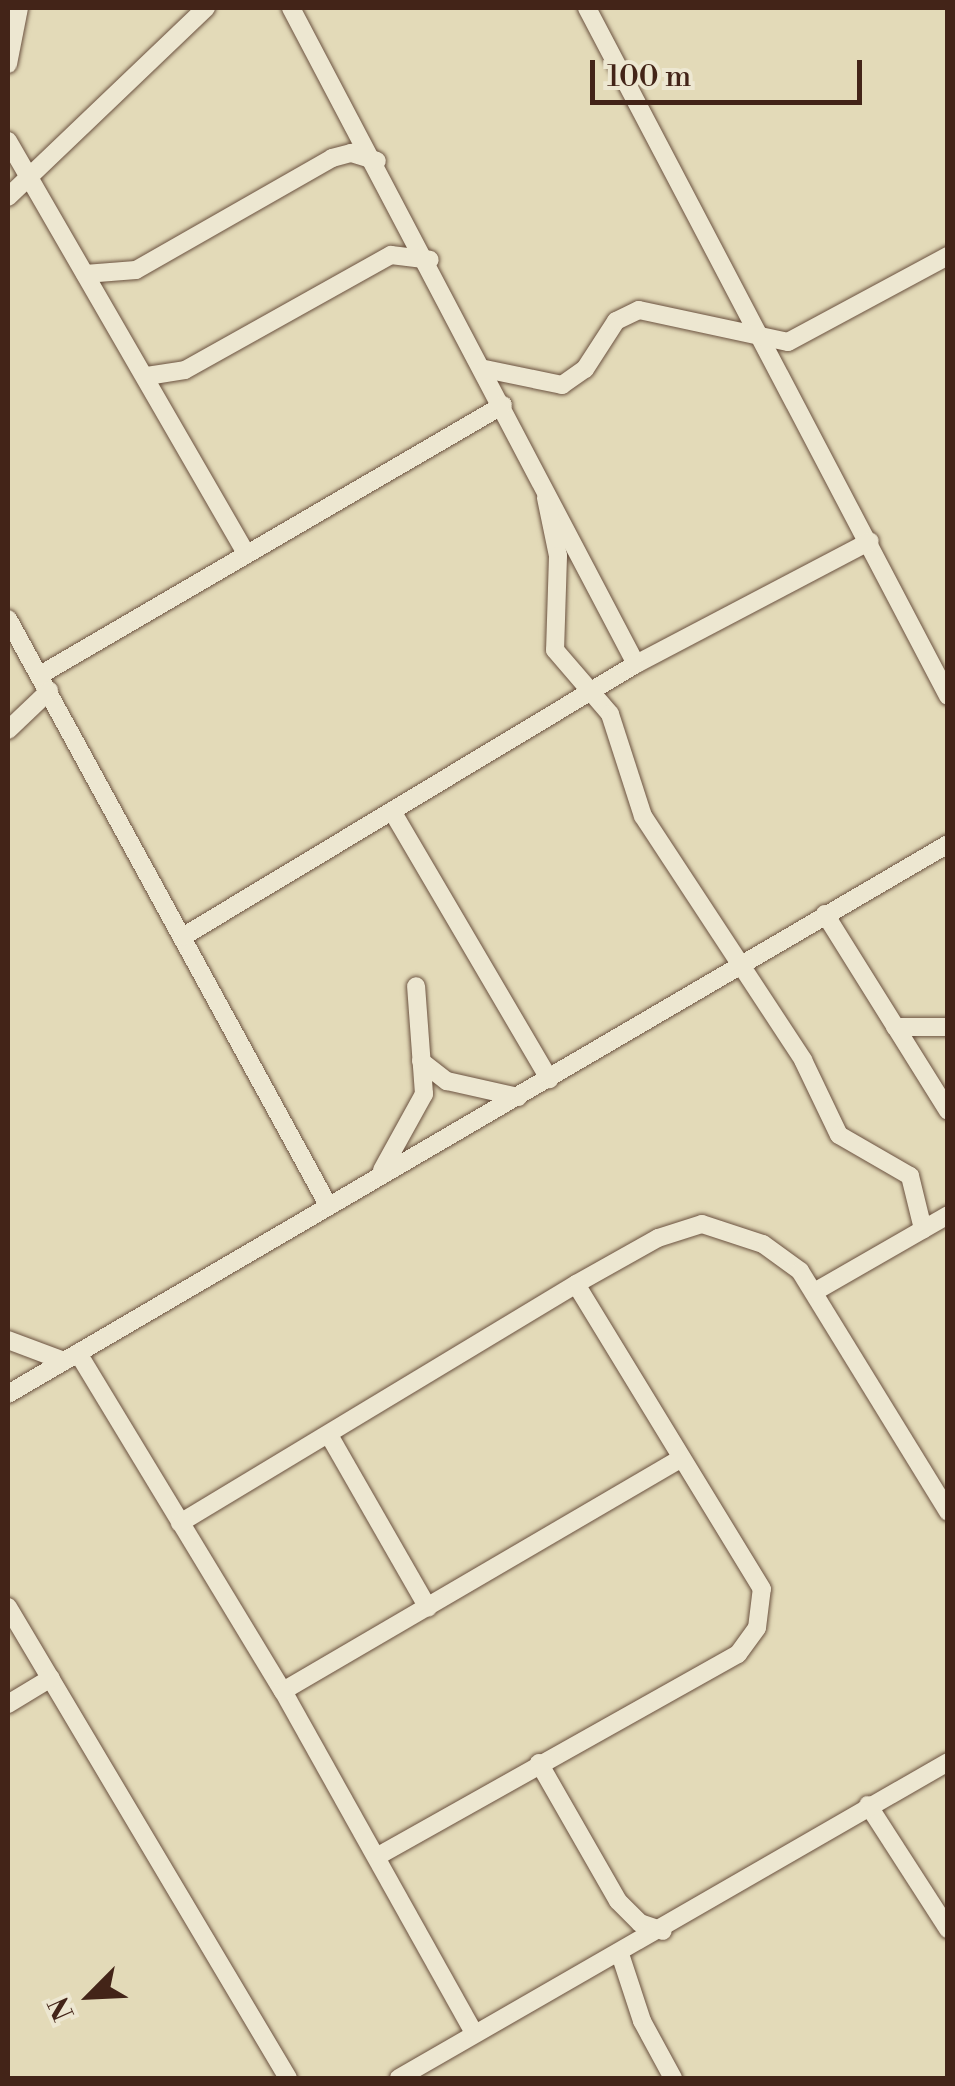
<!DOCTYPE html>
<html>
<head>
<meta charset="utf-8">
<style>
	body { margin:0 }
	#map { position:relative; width:955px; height:2086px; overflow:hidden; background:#e3dab8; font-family:"Libre Bodoni",serif }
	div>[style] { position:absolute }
	.roads { filter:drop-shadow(0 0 2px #6b5240) drop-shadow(0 0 2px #6b5240) }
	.minor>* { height:18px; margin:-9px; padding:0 9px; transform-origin:9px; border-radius:9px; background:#ede7d1 }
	span { translate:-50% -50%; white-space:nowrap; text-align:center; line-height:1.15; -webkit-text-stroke:8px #ede7d1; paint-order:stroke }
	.frame { position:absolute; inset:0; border:10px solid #432418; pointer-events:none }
	.north { position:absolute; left:40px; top:1946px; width:100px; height:100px; -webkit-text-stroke:8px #ede7d1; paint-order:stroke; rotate:246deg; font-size:28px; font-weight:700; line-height:40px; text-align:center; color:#432418 }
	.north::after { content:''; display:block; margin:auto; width:35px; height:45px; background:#432418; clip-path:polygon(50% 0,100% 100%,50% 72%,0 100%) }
	.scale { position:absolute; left:590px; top:60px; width:272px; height:45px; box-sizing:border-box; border:5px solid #432418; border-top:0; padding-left:12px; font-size:30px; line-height:35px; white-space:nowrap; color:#432418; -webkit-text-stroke:8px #ede7d1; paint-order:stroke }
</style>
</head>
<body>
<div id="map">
	<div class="roads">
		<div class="minor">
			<i style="left:291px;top:8px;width:741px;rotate:62.26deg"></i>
			<i style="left:587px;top:8px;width:777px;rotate:62.31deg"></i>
			<i style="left:8px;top:64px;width:57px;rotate:-78.9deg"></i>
			<i style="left:8px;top:141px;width:474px;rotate:60deg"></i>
			<i style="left:8px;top:197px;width:274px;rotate:-43.7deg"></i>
			<i style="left:85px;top:274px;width:51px;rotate:-4.5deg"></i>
			<i style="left:136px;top:270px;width:226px;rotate:-29.7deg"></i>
			<i style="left:332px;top:158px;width:20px;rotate:-15deg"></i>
			<i style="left:351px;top:153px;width:27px;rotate:17deg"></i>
			<i style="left:485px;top:369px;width:79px;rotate:11.7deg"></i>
			<i style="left:562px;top:385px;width:28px;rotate:-35deg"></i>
			<i style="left:585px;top:369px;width:57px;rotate:-57.1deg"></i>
			<i style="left:616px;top:321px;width:25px;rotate:-26deg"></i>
			<i style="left:639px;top:310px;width:152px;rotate:12.1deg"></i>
			<i style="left:788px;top:342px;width:182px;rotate:-28.3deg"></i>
			<i style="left:147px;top:376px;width:38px;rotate:-9deg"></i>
			<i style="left:185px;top:370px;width:236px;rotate:-29.2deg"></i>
			<i style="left:391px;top:255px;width:39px;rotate:7deg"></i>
			<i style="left:546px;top:498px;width:59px;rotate:78.3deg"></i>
			<i style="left:558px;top:556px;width:94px;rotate:91.8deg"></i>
			<i style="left:555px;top:650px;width:84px;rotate:49.3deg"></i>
			<i style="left:610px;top:714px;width:107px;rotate:72.1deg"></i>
			<i style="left:643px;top:816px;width:292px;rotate:56.7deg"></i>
			<i style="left:803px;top:1060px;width:83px;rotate:64.4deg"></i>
			<i style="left:839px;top:1135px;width:82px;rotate:30deg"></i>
			<i style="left:910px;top:1176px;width:55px;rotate:76.2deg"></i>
			<i style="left:8px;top:619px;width:665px;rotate:61.36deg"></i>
			<i style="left:40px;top:675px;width:536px;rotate:-30.25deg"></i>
			<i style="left:8px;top:730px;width:57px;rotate:-43.6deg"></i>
			<i style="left:392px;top:811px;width:311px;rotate:59.6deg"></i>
			<i style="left:825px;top:914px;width:232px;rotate:58deg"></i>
			<i style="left:184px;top:936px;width:528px;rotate:-31.04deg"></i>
			<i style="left:636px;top:664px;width:264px;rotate:-27.7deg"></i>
			<i style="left:895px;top:1027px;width:53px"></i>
			<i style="left:421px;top:1061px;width:33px;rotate:38deg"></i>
			<i style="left:447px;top:1081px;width:73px;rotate:12.7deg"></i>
			<i style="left:382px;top:1170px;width:87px;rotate:-61.1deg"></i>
			<i style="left:424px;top:1094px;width:108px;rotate:-94.2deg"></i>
			<i style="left:816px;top:1291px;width:152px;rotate:-29.9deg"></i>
			<i style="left:8px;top:1340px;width:60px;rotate:20.6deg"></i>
			<i style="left:78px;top:1353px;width:395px;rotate:58.8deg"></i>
			<i style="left:283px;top:1691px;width:392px;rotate:60.8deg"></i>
			<i style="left:8px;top:1394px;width:1089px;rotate:-30.33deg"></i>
			<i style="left:329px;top:1435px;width:199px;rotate:60.2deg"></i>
			<i style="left:180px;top:1523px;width:463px;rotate:-31.1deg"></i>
			<i style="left:576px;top:1284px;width:94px;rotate:-29.3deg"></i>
			<i style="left:658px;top:1238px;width:46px;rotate:-17.7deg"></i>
			<i style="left:702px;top:1224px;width:64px;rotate:18.2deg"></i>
			<i style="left:763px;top:1244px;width:46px;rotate:36.1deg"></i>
			<i style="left:800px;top:1271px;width:283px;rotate:58.4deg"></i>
			<i style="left:8px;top:1607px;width:548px;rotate:59.27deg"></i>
			<i style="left:283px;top:1691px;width:460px;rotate:-30.3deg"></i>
			<i style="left:8px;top:1704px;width:50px;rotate:-31.2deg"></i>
			<i style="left:539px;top:1763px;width:159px;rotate:60.2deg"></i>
			<i style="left:618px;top:1901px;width:31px;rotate:45deg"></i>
			<i style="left:640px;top:1923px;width:24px;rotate:19deg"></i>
			<i style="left:868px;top:1805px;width:148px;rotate:57.2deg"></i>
			<i style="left:378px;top:1856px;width:413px;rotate:-29.3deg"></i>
			<i style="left:738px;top:1654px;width:32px;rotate:-54deg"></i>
			<i style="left:757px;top:1628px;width:39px;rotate:-83deg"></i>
			<i style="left:762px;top:1589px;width:357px;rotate:-121.4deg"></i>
			<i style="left:621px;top:1957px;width:67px;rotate:71.8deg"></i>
			<i style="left:642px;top:2021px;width:65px;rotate:61.5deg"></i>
			<i style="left:399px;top:2078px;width:633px;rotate:-29.92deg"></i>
		</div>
	</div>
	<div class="frame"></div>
	<div class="north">N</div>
	<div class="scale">100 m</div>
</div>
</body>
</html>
